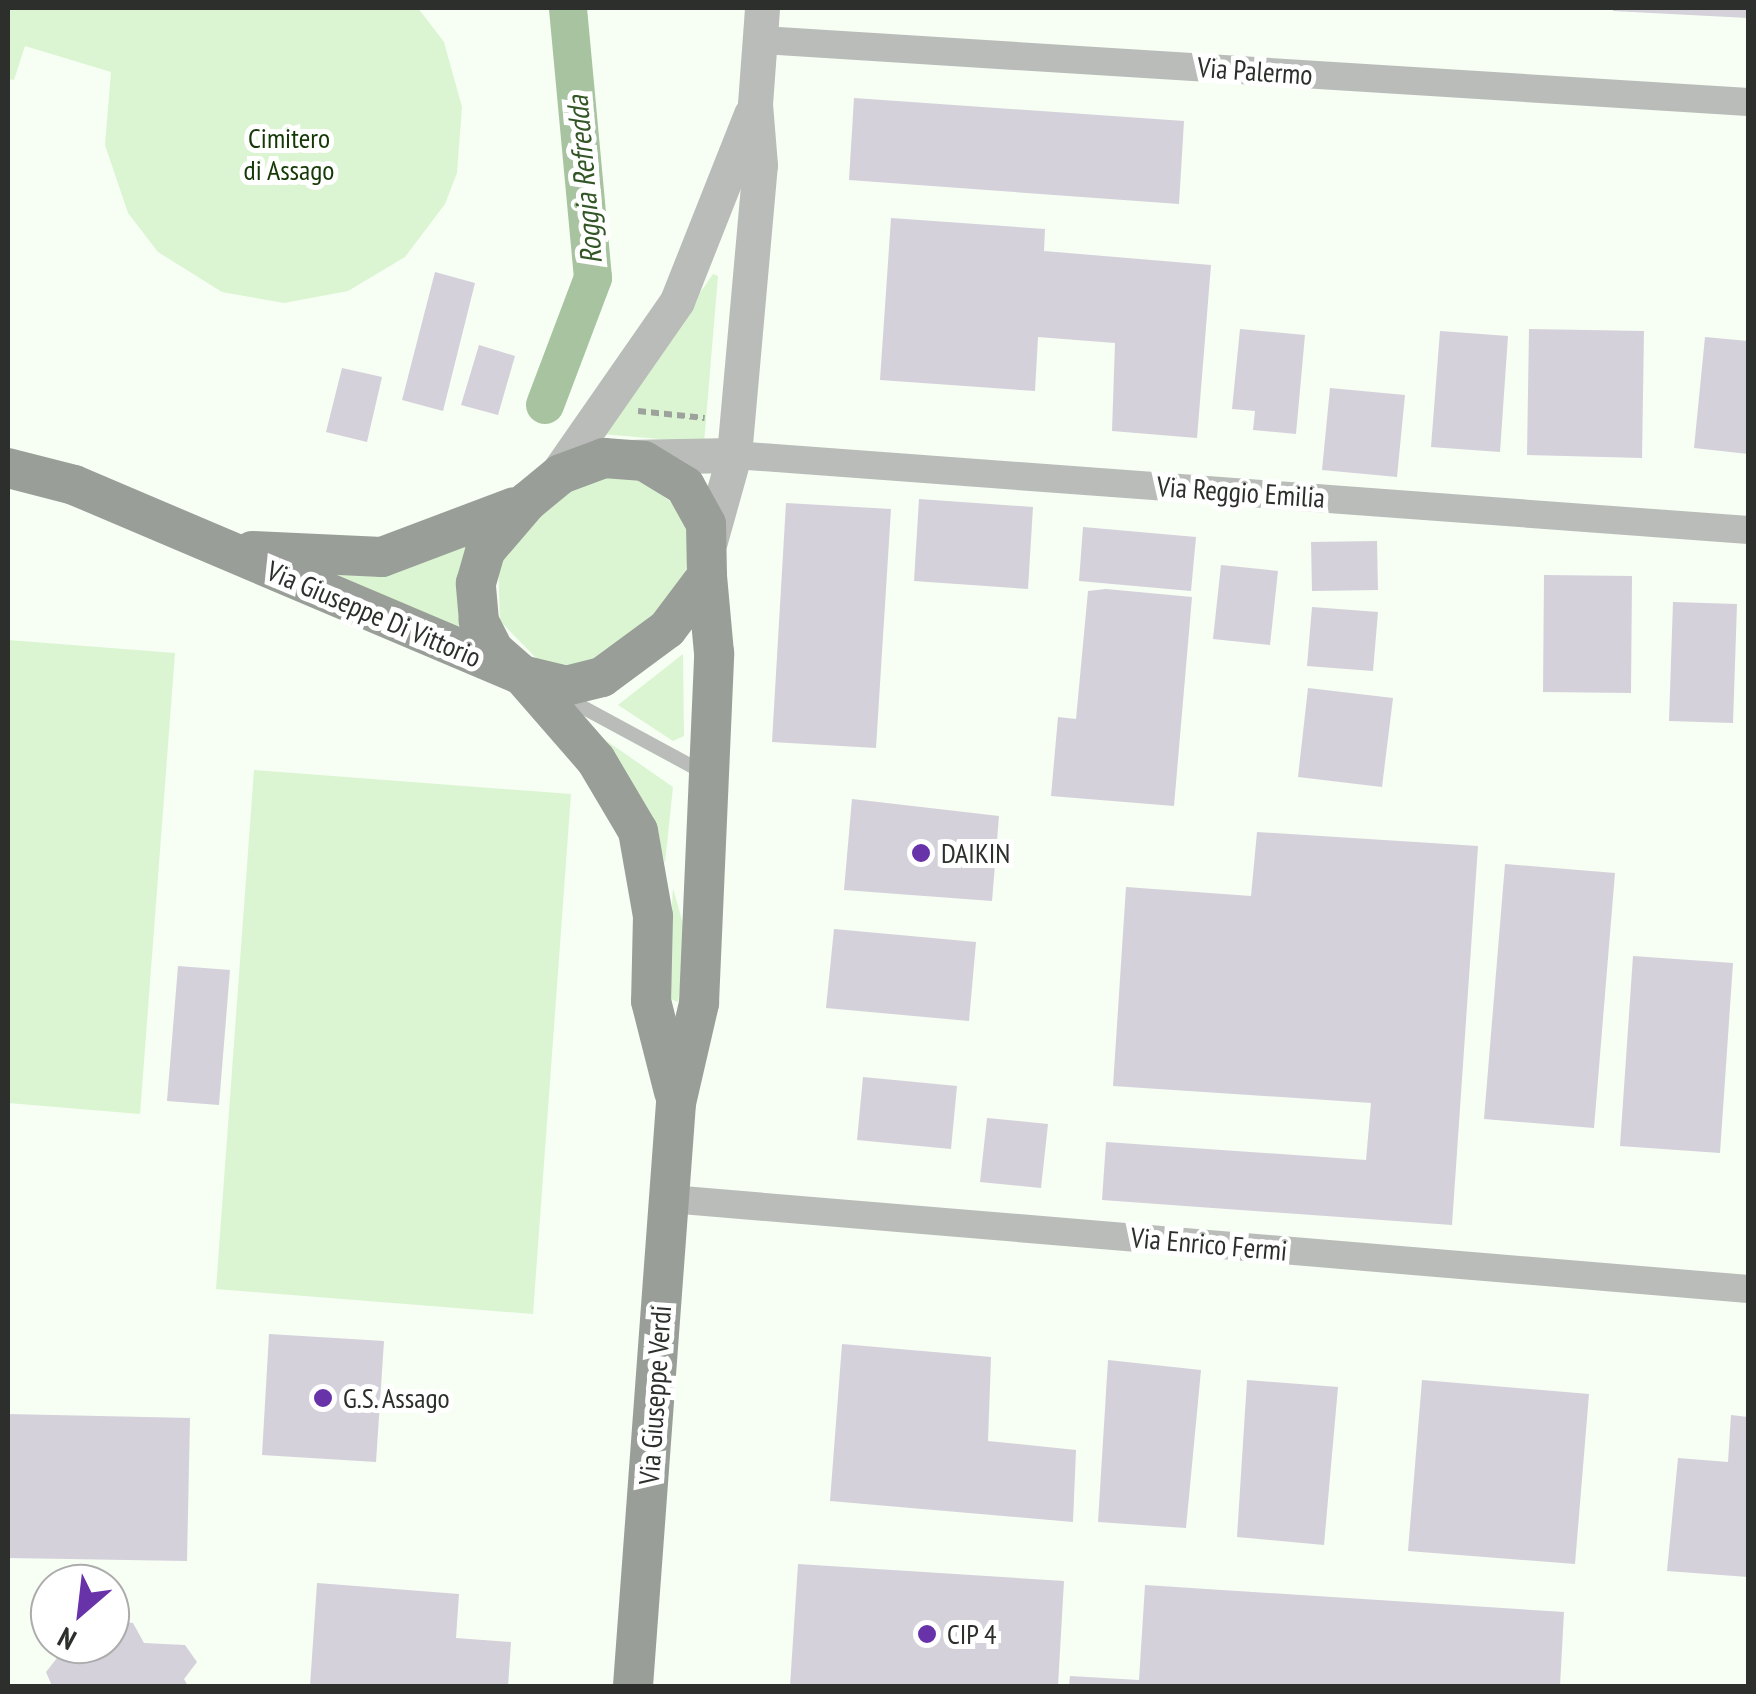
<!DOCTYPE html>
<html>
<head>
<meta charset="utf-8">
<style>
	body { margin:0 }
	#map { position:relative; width:1756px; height:1694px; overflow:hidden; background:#f7fef4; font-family:"PT Sans Narrow",sans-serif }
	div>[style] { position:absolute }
	.green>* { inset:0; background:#dbf5d2 }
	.canal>* { height:38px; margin:-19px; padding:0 19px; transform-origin:19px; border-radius:19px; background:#a8c3a0 }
	.building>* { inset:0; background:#d4d1db }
	.path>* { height:6px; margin-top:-3px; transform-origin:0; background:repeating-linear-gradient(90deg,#9da39c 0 8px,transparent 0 13px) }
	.service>* { height:14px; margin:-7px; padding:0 7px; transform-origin:7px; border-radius:7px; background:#b9bcb8 }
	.minor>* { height:28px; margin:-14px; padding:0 14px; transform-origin:14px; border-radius:14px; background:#b9bcb8 }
	.tertiary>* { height:35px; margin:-17.5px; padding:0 17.5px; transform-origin:17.5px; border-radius:17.5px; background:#b9bcb8 }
	.secondary>* { height:40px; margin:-20px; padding:0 20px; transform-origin:20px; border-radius:20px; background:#999e98 }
	.dots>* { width:28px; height:28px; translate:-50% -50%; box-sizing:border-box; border:5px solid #fff; border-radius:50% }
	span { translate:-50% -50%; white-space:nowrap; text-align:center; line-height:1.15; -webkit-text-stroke:10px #fff; paint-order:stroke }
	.street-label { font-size:28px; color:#2c2f2c }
	.park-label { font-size:28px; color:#153906 }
	.poi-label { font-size:28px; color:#2c2f2c }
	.left { translate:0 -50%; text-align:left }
	.water-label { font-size:30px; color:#325625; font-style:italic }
	.frame { position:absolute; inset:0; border:10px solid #2c2f2c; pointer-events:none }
	.north { position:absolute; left:30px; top:1564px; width:100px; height:100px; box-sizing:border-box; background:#fff; border:2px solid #abacab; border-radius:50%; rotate:208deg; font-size:28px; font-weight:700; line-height:40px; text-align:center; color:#2c2f2c }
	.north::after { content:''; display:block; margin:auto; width:35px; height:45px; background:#6832a8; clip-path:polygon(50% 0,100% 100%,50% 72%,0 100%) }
</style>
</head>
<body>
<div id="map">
	<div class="green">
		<i style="clip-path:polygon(8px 8px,418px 8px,444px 42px,462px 107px,457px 173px,445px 204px,405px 257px,348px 291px,284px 303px,222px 292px,158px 252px,128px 213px,105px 145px,111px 72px,25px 46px,14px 80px,8px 79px)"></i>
		<i style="clip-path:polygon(713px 274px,718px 276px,704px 443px,602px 434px)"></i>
		<i style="clip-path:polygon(605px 475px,635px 476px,678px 507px,691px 545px,682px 590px,599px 661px,560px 666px,538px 660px,500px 621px,498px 561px,505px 547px,582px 481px)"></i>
		<i style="clip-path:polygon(483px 532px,486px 641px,316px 574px)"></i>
		<i style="clip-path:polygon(8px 640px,175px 653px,140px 1114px,8px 1103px)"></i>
		<i style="clip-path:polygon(683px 654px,684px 736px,673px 741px,618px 705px)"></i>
		<i style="clip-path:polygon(588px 728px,673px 787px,665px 863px,654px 827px)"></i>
		<i style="clip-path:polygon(254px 770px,571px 794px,533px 1314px,216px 1289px)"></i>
		<i style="clip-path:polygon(673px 888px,687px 938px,678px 1002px,666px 997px)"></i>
	</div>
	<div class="canal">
		<i style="left:545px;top:405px;width:136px;rotate:-69.3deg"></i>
		<i style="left:593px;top:278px;width:271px;rotate:-95.3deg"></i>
	</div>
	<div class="building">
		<i style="clip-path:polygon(1613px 8px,1748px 8px,1748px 18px,1613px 11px)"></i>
		<i style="clip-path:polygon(854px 98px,1184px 121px,1179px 204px,849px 180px)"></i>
		<i style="clip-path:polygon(891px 218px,1045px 229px,1044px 251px,1211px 265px,1197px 438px,1112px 431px,1115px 343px,1038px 337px,1035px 391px,880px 380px)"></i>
		<i style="clip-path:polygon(435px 272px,475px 283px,443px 411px,402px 400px)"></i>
		<i style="clip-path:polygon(1240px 329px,1305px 335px,1296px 434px,1253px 430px,1255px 411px,1232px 409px)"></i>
		<i style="clip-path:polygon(1529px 329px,1644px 331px,1642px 458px,1527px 455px)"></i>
		<i style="clip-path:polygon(1440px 331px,1508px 336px,1500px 452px,1431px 447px)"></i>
		<i style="clip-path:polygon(1705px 337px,1748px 341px,1748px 454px,1694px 448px)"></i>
		<i style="clip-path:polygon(479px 345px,515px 356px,498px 415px,461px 405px)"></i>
		<i style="clip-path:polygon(342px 368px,382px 377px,367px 442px,326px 432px)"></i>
		<i style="clip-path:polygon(1330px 388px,1405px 395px,1397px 477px,1322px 470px)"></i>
		<i style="clip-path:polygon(919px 499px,1033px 507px,1028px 589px,914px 581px)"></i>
		<i style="clip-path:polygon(786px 503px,891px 509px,876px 748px,772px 742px)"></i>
		<i style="clip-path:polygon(1083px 527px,1196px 537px,1191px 591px,1079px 581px)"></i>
		<i style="clip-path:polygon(1377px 541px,1378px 590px,1312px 591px,1311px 542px)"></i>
		<i style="clip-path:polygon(1221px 565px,1278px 571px,1270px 645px,1213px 639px)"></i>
		<i style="clip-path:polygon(1544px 575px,1632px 576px,1631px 693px,1543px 692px)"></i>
		<i style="clip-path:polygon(1106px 589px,1192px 597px,1174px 806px,1051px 796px,1058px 717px,1076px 719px,1088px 591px)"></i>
		<i style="clip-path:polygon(1673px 602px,1737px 604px,1733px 723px,1669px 721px)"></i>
		<i style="clip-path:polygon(1312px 607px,1378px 612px,1373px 671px,1307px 666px)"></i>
		<i style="clip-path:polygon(1308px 688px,1393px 698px,1382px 787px,1298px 777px)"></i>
		<i style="clip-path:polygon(852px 799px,999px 816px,992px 901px,844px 890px)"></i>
		<i style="clip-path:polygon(1257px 832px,1478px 846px,1452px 1225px,1102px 1200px,1106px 1142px,1366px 1160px,1371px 1103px,1113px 1086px,1126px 887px,1251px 896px)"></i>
		<i style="clip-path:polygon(1505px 864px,1615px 873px,1594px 1128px,1484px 1119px)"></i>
		<i style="clip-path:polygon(834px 929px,976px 942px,969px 1021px,826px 1008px)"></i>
		<i style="clip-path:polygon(1633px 956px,1733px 963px,1720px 1153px,1620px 1146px)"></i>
		<i style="clip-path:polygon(178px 966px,230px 970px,219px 1105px,167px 1101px)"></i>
		<i style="clip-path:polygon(863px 1077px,957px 1086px,951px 1149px,857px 1140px)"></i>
		<i style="clip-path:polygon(987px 1118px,1048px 1124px,1041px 1188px,980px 1182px)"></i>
		<i style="clip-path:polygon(269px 1334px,384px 1341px,376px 1462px,262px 1455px)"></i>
		<i style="clip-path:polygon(842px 1344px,991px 1357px,988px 1441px,1076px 1450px,1073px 1522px,830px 1501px)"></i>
		<i style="clip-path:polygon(1108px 1360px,1201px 1370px,1186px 1528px,1098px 1522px)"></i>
		<i style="clip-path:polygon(1247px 1380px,1338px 1387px,1324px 1545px,1237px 1537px)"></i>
		<i style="clip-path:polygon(1422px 1380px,1589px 1394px,1575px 1564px,1408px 1551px)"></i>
		<i style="clip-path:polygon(8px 1414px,190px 1418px,187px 1561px,8px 1558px)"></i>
		<i style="clip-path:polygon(1731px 1415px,1748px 1417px,1748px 1577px,1667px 1571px,1678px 1458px,1728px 1462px)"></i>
		<i style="clip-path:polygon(798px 1564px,1064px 1581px,1058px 1686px,790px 1686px)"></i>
		<i style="clip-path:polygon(317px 1583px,459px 1594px,456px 1638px,511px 1642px,508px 1686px,310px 1686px)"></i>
		<i style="clip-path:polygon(1145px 1585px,1564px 1612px,1560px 1686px,1069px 1686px,1070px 1676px,1139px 1680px)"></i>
		<i style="clip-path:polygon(112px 1620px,133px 1623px,144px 1643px,185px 1645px,197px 1662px,184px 1679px,188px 1686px,52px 1686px,46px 1672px,61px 1653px,110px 1644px)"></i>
	</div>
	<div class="path">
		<i style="left:638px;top:411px;width:67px;rotate:6deg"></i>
	</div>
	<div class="service">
		<i style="left:562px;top:696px;width:164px;rotate:28.4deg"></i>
	</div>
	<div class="minor">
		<i style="left:762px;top:40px;width:988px;rotate:3.6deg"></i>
		<i style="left:734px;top:455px;width:1017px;rotate:4.23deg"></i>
		<i style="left:670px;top:1199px;width:1082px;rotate:4.77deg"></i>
	</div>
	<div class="tertiary">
		<i style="left:626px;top:457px;width:108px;rotate:-1.1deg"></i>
		<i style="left:552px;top:481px;width:219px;rotate:-55.2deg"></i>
		<i style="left:677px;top:301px;width:201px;rotate:-68.4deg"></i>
		<i style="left:710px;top:541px;width:89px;rotate:-74.4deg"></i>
		<i style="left:734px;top:455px;width:291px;rotate:-84.9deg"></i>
		<i style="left:760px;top:165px;width:61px;rotate:-94.7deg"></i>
		<i style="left:755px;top:104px;width:96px;rotate:-85.8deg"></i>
	</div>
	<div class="secondary">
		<i style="left:604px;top:458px;width:40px;rotate:4.3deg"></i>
		<i style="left:644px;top:461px;width:48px;rotate:31.4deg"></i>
		<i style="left:685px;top:486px;width:43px;rotate:61.1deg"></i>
		<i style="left:706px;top:524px;width:52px;rotate:88.9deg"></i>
		<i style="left:707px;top:576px;width:66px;rotate:127deg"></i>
		<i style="left:667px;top:629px;width:81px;rotate:143.6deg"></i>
		<i style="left:602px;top:677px;width:36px;rotate:166deg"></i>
		<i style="left:567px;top:686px;width:46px;rotate:-166.3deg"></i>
		<i style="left:522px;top:675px;width:37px;rotate:-139deg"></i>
		<i style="left:494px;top:651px;width:34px;rotate:-117deg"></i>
		<i style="left:479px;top:621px;width:38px;rotate:-95deg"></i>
		<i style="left:476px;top:583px;width:33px;rotate:-74deg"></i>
		<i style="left:485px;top:551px;width:65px;rotate:-49.4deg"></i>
		<i style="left:527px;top:502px;width:44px;rotate:-39.5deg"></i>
		<i style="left:561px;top:474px;width:46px;rotate:-20.4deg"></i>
		<i style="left:8px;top:468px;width:68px;rotate:14.4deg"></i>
		<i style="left:74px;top:485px;width:487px;rotate:23deg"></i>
		<i style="left:522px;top:675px;width:113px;rotate:49deg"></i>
		<i style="left:596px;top:760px;width:82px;rotate:59.4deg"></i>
		<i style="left:638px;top:831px;width:86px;rotate:80deg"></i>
		<i style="left:653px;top:916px;width:85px;rotate:91.3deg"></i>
		<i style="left:651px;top:1001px;width:94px;rotate:75.8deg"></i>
		<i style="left:252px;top:551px;width:130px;rotate:2.6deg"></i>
		<i style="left:382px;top:557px;width:141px;rotate:-20.7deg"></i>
		<i style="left:633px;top:1686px;width:585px;rotate:-85.78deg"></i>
		<i style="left:676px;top:1103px;width:103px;rotate:-77deg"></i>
		<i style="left:699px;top:1003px;width:350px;rotate:-87.5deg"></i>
		<i style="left:714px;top:653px;width:77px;rotate:-95.2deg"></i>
	</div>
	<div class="dots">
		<i style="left:921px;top:853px;background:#6832a8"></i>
		<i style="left:323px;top:1398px;background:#6832a8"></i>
		<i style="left:927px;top:1634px;background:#6832a8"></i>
	</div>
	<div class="street-label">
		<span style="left:1255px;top:71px;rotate:4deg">Via Palermo</span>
		<span style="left:1241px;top:492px;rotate:4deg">Via Reggio Emilia</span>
		<span style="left:374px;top:614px;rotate:23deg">Via Giuseppe Di Vittorio</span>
		<span style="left:1209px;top:1244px;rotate:5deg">Via Enrico Fermi</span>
		<span style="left:655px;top:1395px;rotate:-86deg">Via Giuseppe Verdi</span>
	</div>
	<div class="park-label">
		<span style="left:289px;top:154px">Cimitero<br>di Assago</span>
	</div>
	<div class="poi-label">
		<span class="left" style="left:941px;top:853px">DAIKIN</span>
		<span class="left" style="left:343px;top:1398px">G.S. Assago</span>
		<span class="left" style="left:947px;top:1634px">CIP 4</span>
	</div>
	<div class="water-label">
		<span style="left:584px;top:180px;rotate:-95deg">Roggia Refredda</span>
	</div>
	<div class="frame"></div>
	<div class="north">N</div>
</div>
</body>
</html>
